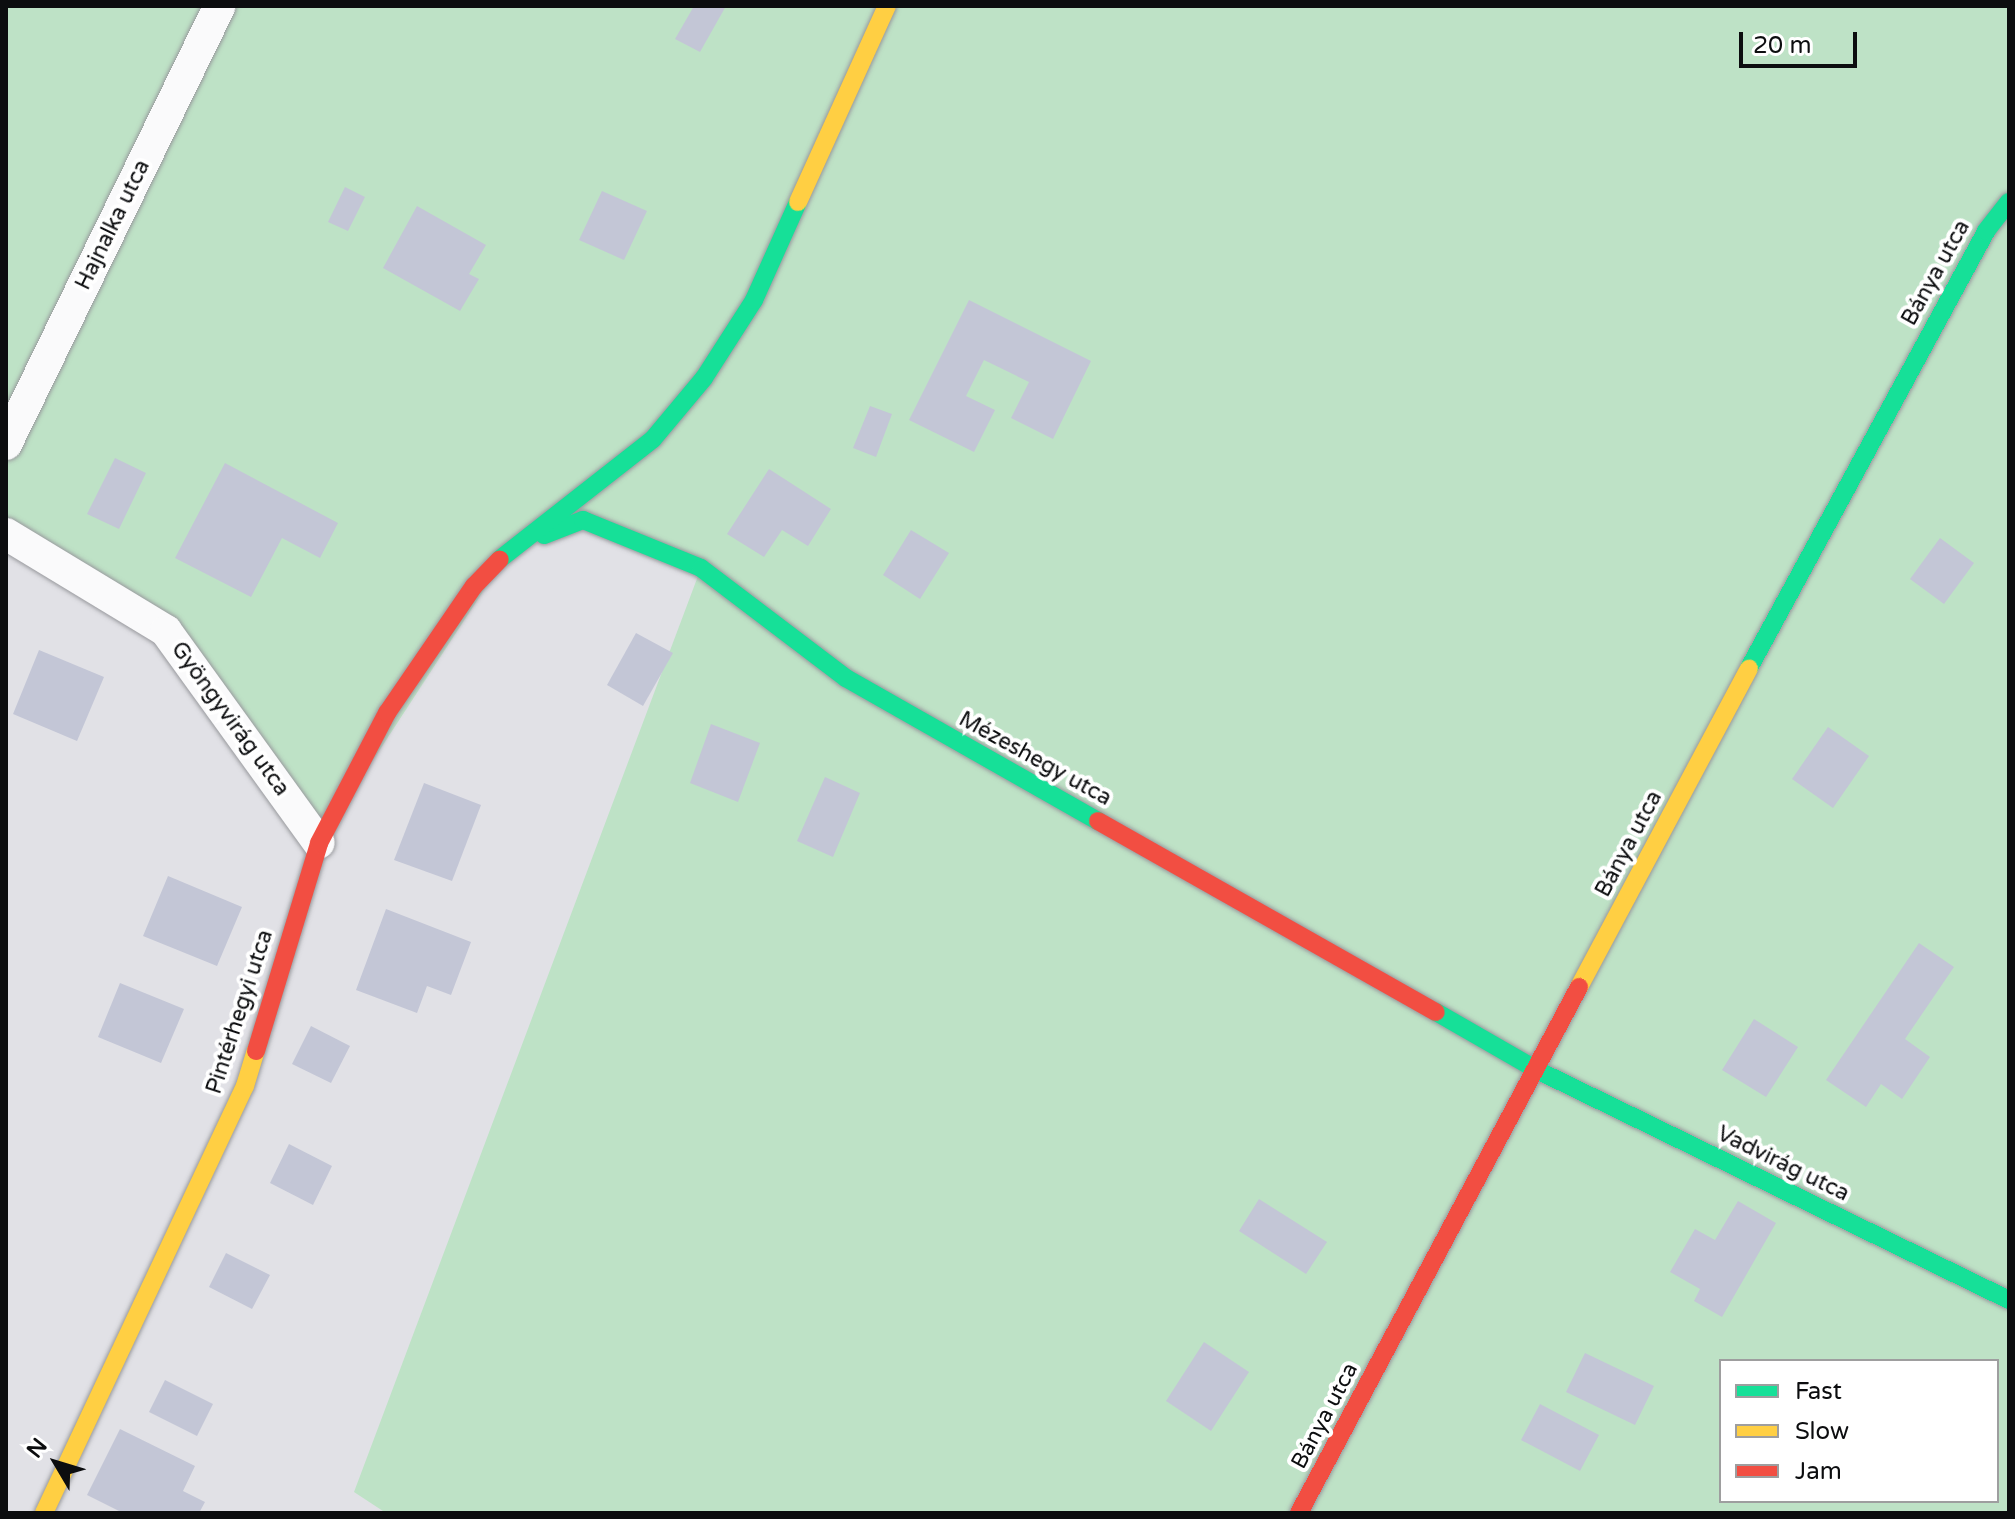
<!DOCTYPE html>
<html>
<head>
<meta charset="utf-8">
<style>
	body { margin:0 }
	#map { position:relative; width:2015px; height:1519px; overflow:hidden; background:#e1e1e6; font-family:"Varela Round",sans-serif }
	div>[style] { position:absolute }
	.green>* { inset:0; background:#bee2c6 }
	.building>* { inset:0; background:#c3c6d6 }
	.roads { filter:drop-shadow(0 0 2px #98999d) drop-shadow(0 0 2px #98999d) }
	.street>* { height:32px; margin:-16px; padding:0 16px; transform-origin:16px; border-radius:16px; background:#fafafb }
	.fast>* { height:18px; margin:-9px; padding:0 9px; transform-origin:9px; border-radius:9px; background:#16e098 }
	.slow>* { height:18px; margin:-9px; padding:0 9px; transform-origin:9px; border-radius:9px; background:#ffcf43 }
	.jam>* { height:18px; margin:-9px; padding:0 9px; transform-origin:9px; border-radius:9px; background:#f24e42 }
	span { translate:-50% -50%; white-space:nowrap; text-align:center; line-height:1.15; -webkit-text-stroke:8px #fff; paint-order:stroke }
	.street-label { font-size:22px; color:#0c0d0f }
	.frame { position:absolute; inset:0; border:8px solid #0c0d0f; pointer-events:none }
	.legend { position:absolute; left:1719px; top:1359px; width:280px; height:144px; box-sizing:border-box; background:#fff; border:2px solid #9e9e9f; margin:0; padding:10px 14px; list-style:none; font-size:24px; color:#0c0d0f }
	.legend li { display:flex; align-items:center; gap:16px; height:40px }
	.legend b { width:40px; border:2px solid #9e9e9f }
	.north { position:absolute; left:16px; top:1423px; width:80px; height:80px; -webkit-text-stroke:6px #fff; paint-order:stroke; rotate:308deg; font-size:22px; font-weight:700; line-height:32px; text-align:center; color:#0c0d0f }
	.north::after { content:''; display:block; margin:auto; width:28px; height:36px; background:#0c0d0f; clip-path:polygon(50% 0,100% 100%,50% 72%,0 100%) }
	.scale { position:absolute; left:1739px; top:32px; width:118px; height:36px; box-sizing:border-box; border:4px solid #0c0d0f; border-top:0; padding-left:10px; font-size:24px; line-height:28px; white-space:nowrap; color:#0c0d0f; -webkit-text-stroke:6px #fff; paint-order:stroke }
</style>
</head>
<body>
<div id="map">
	<div class="green">
		<i style="clip-path:polygon(evenodd,6px 6px,2009px 6px,2009px 1513px,386px 1513px,354px 1492px,701px 568px,583px 520px,512px 547px,319px 843px,166px 631px,6px 534px,6px 6px,1721px 1361px,1997px 1361px,1997px 1501px,1721px 1501px,1721px 1361px)"></i>
	</div>
	<div class="building">
		<i style="clip-path:polygon(694px 6px,726px 6px,700px 52px,675px 39px)"></i>
		<i style="clip-path:polygon(345px 187px,365px 197px,348px 231px,328px 222px)"></i>
		<i style="clip-path:polygon(602px 191px,647px 211px,624px 260px,579px 240px)"></i>
		<i style="clip-path:polygon(417px 206px,486px 245px,469px 274px,479px 279px,460px 311px,383px 268px)"></i>
		<i style="clip-path:polygon(969px 300px,1091px 361px,1053px 439px,1011px 418px,1029px 382px,984px 360px,966px 396px,995px 410px,974px 452px,909px 420px)"></i>
		<i style="clip-path:polygon(870px 406px,892px 414px,876px 457px,853px 448px)"></i>
		<i style="clip-path:polygon(115px 458px,146px 473px,119px 529px,87px 514px)"></i>
		<i style="clip-path:polygon(225px 463px,338px 523px,320px 558px,282px 538px,251px 597px,175px 558px)"></i>
		<i style="clip-path:polygon(769px 469px,831px 509px,808px 546px,782px 530px,764px 557px,727px 534px)"></i>
		<i style="clip-path:polygon(911px 530px,949px 553px,920px 599px,883px 575px)"></i>
		<i style="clip-path:polygon(1940px 538px,1974px 563px,1944px 604px,1910px 579px)"></i>
		<i style="clip-path:polygon(636px 633px,673px 653px,643px 706px,607px 685px)"></i>
		<i style="clip-path:polygon(39px 650px,104px 677px,77px 741px,13px 714px)"></i>
		<i style="clip-path:polygon(711px 724px,760px 743px,738px 802px,690px 783px)"></i>
		<i style="clip-path:polygon(1828px 727px,1869px 756px,1833px 808px,1792px 779px)"></i>
		<i style="clip-path:polygon(825px 777px,860px 793px,833px 857px,797px 841px)"></i>
		<i style="clip-path:polygon(424px 783px,481px 805px,452px 881px,394px 860px)"></i>
		<i style="clip-path:polygon(168px 876px,242px 907px,217px 966px,143px 936px)"></i>
		<i style="clip-path:polygon(386px 909px,471px 942px,451px 995px,427px 986px,417px 1013px,356px 990px)"></i>
		<i style="clip-path:polygon(1919px 943px,1954px 967px,1905px 1039px,1930px 1057px,1902px 1099px,1881px 1084px,1866px 1107px,1826px 1080px)"></i>
		<i style="clip-path:polygon(120px 983px,184px 1009px,161px 1063px,98px 1037px)"></i>
		<i style="clip-path:polygon(1754px 1019px,1798px 1047px,1766px 1097px,1722px 1070px)"></i>
		<i style="clip-path:polygon(311px 1026px,350px 1046px,331px 1083px,292px 1064px)"></i>
		<i style="clip-path:polygon(289px 1144px,332px 1166px,313px 1205px,270px 1183px)"></i>
		<i style="clip-path:polygon(1259px 1199px,1327px 1242px,1306px 1274px,1239px 1231px)"></i>
		<i style="clip-path:polygon(1738px 1201px,1776px 1223px,1722px 1317px,1694px 1301px,1700px 1289px,1670px 1272px,1695px 1229px,1715px 1240px)"></i>
		<i style="clip-path:polygon(226px 1253px,270px 1275px,252px 1309px,209px 1287px)"></i>
		<i style="clip-path:polygon(1204px 1342px,1249px 1372px,1211px 1431px,1166px 1401px)"></i>
		<i style="clip-path:polygon(1585px 1353px,1654px 1386px,1635px 1425px,1566px 1392px)"></i>
		<i style="clip-path:polygon(165px 1380px,213px 1404px,197px 1436px,149px 1412px)"></i>
		<i style="clip-path:polygon(1540px 1404px,1599px 1435px,1580px 1471px,1521px 1440px)"></i>
		<i style="clip-path:polygon(120px 1429px,195px 1466px,183px 1491px,205px 1502px,199px 1513px,123px 1513px,87px 1495px)"></i>
	</div>
	<div class="roads">
		<div class="street">
			<i style="left:6px;top:444px;width:487px;rotate:-64deg"></i>
			<i style="left:6px;top:534px;width:187px;rotate:31.2deg"></i>
			<i style="left:166px;top:631px;width:261px;rotate:54.2deg"></i>
		</div>
		<div class="fast">
			<i style="left:544px;top:535px;width:42px;rotate:-21deg"></i>
			<i style="left:583px;top:520px;width:127px;rotate:22.1deg"></i>
			<i style="left:701px;top:568px;width:182px;rotate:37.2deg"></i>
			<i style="left:846px;top:678px;width:290px;rotate:29.6deg"></i>
			<i style="left:500px;top:559px;width:194px;rotate:-38.1deg"></i>
			<i style="left:653px;top:439px;width:80px;rotate:-50.1deg"></i>
			<i style="left:704px;top:378px;width:93px;rotate:-57.3deg"></i>
			<i style="left:754px;top:300px;width:107px;rotate:-65.8deg"></i>
			<i style="left:1749px;top:668px;width:497px;rotate:-61.5deg"></i>
			<i style="left:1986px;top:231px;width:37px;rotate:-52deg"></i>
			<i style="left:1436px;top:1012px;width:116px;rotate:29.9deg"></i>
			<i style="left:1537px;top:1070px;width:525px;rotate:25.98deg"></i>
		</div>
		<div class="slow">
			<i style="left:798px;top:202px;width:215px;rotate:-65.6deg"></i>
			<i style="left:1579px;top:987px;width:361px;rotate:-61.9deg"></i>
			<i style="left:44px;top:1513px;width:472px;rotate:-64.8deg"></i>
			<i style="left:245px;top:1086px;width:37px;rotate:-73deg"></i>
		</div>
		<div class="jam">
			<i style="left:1098px;top:821px;width:388px;rotate:29.5deg"></i>
			<i style="left:256px;top:1051px;width:217px;rotate:-73.1deg"></i>
			<i style="left:319px;top:843px;width:147px;rotate:-62.4deg"></i>
			<i style="left:387px;top:713px;width:154px;rotate:-55.6deg"></i>
			<i style="left:474px;top:586px;width:37px;rotate:-46deg"></i>
			<i style="left:1299px;top:1513px;width:596px;rotate:-61.97deg"></i>
		</div>
	</div>
	<div class="street-label">
		<span style="left:113px;top:225px;rotate:-64deg">Hajnalka utca</span>
		<span style="left:1936px;top:273px;rotate:-61deg">Bánya utca</span>
		<span style="left:230px;top:719px;rotate:54deg">Gyöngyvirág utca</span>
		<span style="left:1035px;top:759px;rotate:29deg">Mézeshegy utca</span>
		<span style="left:1629px;top:844px;rotate:-62deg">Bánya utca</span>
		<span style="left:240px;top:1012px;rotate:-72deg">Pintérhegyi utca</span>
		<span style="left:1783px;top:1164px;rotate:26deg">Vadvirág utca</span>
		<span style="left:1325px;top:1416px;rotate:-62deg">Bánya utca</span>
	</div>
	<div class="frame"></div>
	<ul class="legend">
	<li><b style="height:10px;background:#16e098"></b>Fast</li>
	<li><b style="height:10px;background:#ffcf43"></b>Slow</li>
	<li><b style="height:10px;background:#f24e42"></b>Jam</li>
	</ul>
	<div class="north">N</div>
	<div class="scale">20 m</div>
</div>
</body>
</html>
